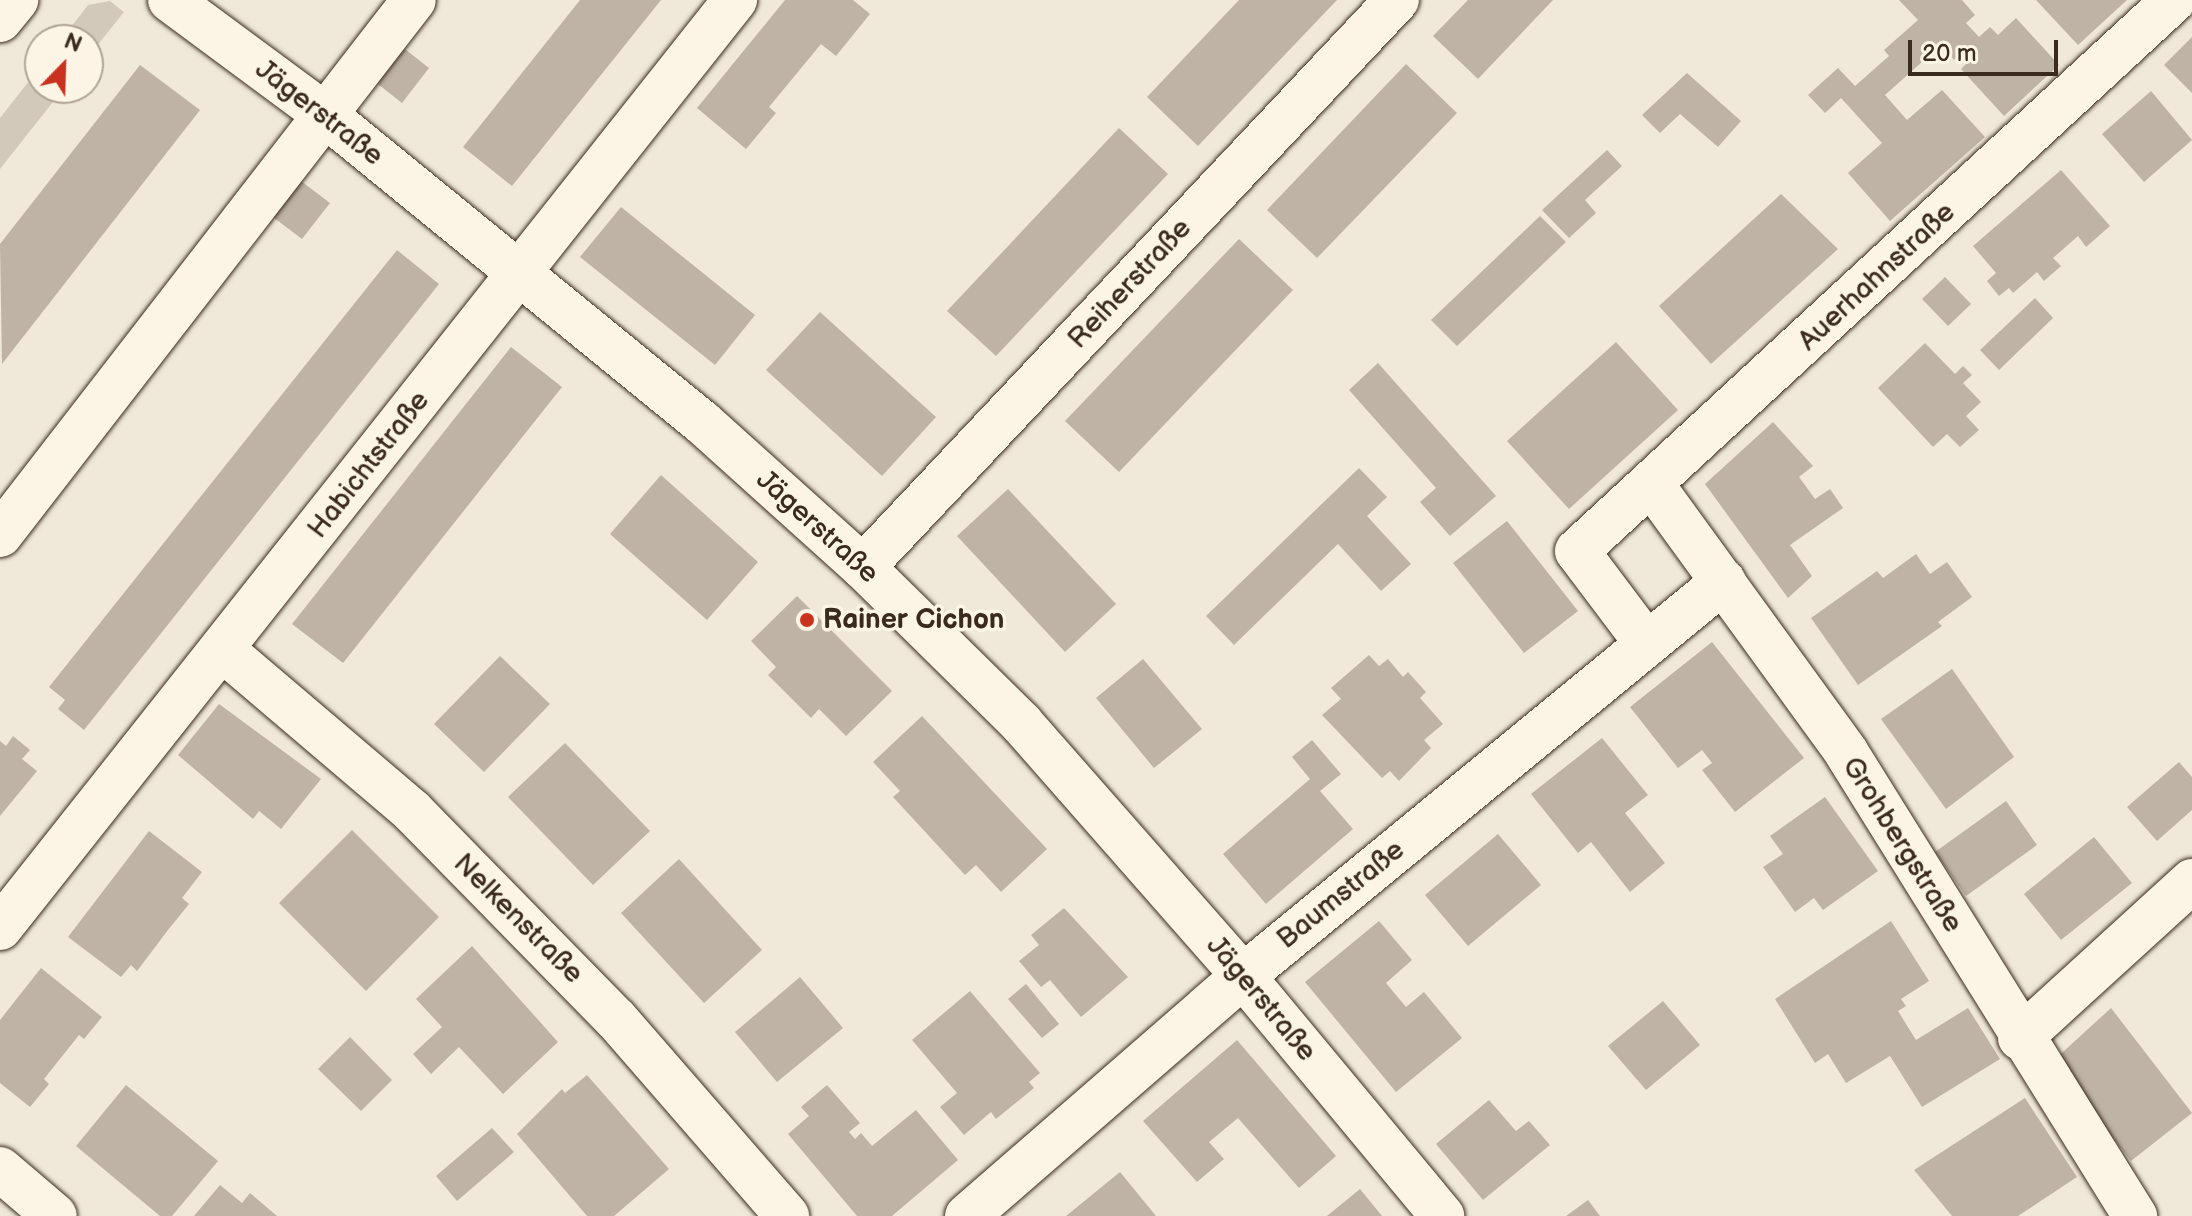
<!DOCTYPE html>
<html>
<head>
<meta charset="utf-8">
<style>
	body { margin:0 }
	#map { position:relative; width:2192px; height:1216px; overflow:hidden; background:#f0e9d9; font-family:"Balsamiq Sans",sans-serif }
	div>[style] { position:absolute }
	.green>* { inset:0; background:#d2c9ba }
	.building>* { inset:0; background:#beb3a4 }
	.roads { filter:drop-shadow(0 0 2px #3b2a1e) drop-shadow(0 0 2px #3b2a1e) }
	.minor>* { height:44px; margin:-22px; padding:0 22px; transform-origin:22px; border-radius:22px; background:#fcf5e5 }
	.dots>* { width:22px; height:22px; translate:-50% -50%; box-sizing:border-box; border:4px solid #fcf5e5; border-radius:50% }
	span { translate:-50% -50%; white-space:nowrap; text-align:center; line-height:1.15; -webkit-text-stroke:7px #fcf5e5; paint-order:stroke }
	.street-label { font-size:28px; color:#3b2a1e }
	.poi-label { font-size:28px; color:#3b2a1e; font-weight:700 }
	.left { translate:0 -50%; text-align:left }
	.north { position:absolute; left:24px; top:24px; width:80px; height:80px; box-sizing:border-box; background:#fcf5e5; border:2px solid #afa495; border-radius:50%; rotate:23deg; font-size:22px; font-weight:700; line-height:32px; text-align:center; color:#3b2a1e }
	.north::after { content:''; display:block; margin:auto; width:28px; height:36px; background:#c8321e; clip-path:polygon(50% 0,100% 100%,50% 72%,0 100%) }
	.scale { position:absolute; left:1908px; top:40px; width:150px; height:36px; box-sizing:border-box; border:4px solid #3b2a1e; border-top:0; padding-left:10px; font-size:24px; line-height:28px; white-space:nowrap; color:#3b2a1e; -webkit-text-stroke:6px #fcf5e5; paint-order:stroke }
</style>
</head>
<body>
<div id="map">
	<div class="green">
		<i style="clip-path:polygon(110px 1px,124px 12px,88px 57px,88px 40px,61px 40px,88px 5px)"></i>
		<i style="clip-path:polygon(40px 67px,40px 88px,64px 88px,0 169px,0 118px)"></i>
	</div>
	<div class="building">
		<i style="clip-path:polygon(580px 0,661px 0,512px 186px,463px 147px)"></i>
		<i style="clip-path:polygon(785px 0,853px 0,870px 14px,836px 56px,821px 44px,769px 107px,776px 113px,746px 149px,697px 108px)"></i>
		<i style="clip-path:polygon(1239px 0,1337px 0,1198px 146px,1147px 97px)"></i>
		<i style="clip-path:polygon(1468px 0,1553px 0,1478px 79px,1433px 36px)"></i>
		<i style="clip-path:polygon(1899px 0,1962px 0,1975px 15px,1966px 23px,1979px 37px,1990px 27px,1998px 35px,2016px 18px,2059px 65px,2004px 116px,1961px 69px,1976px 54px,1969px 47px,1954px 60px,1941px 45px,1885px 95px,1907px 120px,1942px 90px,1985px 137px,1890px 221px,1848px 173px,1882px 143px,1841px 98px,1825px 113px,1808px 95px,1838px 68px,1855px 86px,1889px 56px,1884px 50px,1918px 20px)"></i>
		<i style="clip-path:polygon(2036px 0,2127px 0,2078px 45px)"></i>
		<i style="clip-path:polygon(2192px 37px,2192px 93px,2164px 65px)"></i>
		<i style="clip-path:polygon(396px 42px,429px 68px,402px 103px,369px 77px)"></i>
		<i style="clip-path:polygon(1406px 64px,1457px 113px,1317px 258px,1267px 210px)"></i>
		<i style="clip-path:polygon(140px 65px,200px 110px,2px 364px,0 244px)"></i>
		<i style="clip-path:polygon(1687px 73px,1741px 121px,1718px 147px,1680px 114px,1660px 133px,1642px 115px)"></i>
		<i style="clip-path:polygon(2151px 91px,2192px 140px,2144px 182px,2102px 134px)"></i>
		<i style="clip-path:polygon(1119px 128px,1168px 174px,996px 356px,947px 311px)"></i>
		<i style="clip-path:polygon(1607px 150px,1622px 166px,1585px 200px,1596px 213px,1569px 238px,1542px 210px)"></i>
		<i style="clip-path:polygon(2061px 170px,2110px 226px,2086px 247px,2078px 236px,2053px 258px,2061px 266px,2044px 281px,2037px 272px,2013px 293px,2009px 288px,1999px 296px,1987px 281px,1996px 273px,1973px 246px)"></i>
		<i style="clip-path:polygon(293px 175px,330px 203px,302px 239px,265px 211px)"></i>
		<i style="clip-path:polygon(1781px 194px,1838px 249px,1711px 364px,1659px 306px)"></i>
		<i style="clip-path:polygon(621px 207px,755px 315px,715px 365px,580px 257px)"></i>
		<i style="clip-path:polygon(1540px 216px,1566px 242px,1457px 346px,1431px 320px)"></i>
		<i style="clip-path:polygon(1239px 239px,1293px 290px,1119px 472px,1065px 421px)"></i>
		<i style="clip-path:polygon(397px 250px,439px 284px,84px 730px,58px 709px,65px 700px,49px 687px)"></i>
		<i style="clip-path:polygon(1945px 277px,1971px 304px,1948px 326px,1922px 299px)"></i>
		<i style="clip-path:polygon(2035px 298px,2053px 318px,1999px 370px,1980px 350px)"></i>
		<i style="clip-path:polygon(820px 312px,936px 417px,882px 476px,766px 370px)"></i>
		<i style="clip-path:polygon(1616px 342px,1678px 410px,1569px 509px,1507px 441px)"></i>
		<i style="clip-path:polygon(1925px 343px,1955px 374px,1963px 366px,1972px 375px,1963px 383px,1981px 402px,1966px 416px,1979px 430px,1960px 447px,1947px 434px,1933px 447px,1878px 388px)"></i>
		<i style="clip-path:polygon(511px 347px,562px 387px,343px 663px,292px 624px)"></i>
		<i style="clip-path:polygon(1378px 363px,1496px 496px,1450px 536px,1420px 502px,1436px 488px,1349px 390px)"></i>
		<i style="clip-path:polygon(1773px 422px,1813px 466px,1799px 477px,1815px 499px,1830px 489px,1843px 508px,1790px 545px,1812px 576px,1788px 598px,1705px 484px)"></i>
		<i style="clip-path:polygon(1359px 468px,1387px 497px,1367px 516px,1411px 564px,1381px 591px,1338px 544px,1234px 645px,1206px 616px)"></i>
		<i style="clip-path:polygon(661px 475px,758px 562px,707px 620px,610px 534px)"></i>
		<i style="clip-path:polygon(1008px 489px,1116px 604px,1065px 652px,957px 536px)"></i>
		<i style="clip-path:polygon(1507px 521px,1578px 611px,1524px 653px,1453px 563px)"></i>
		<i style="clip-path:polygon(1916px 554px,1930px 574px,1947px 562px,1972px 597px,1938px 622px,1942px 626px,1858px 685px,1811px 618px,1877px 571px,1883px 578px)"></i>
		<i style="clip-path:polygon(797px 596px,892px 691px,846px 736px,819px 709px,811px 718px,768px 675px,776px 667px,751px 641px)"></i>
		<i style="clip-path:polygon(1712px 642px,1804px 758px,1735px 812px,1702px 770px,1712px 763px,1702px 750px,1678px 768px,1630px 707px)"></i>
		<i style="clip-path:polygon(1369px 655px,1379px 666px,1388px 659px,1403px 677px,1408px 672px,1426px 692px,1420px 698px,1443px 724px,1424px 740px,1431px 748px,1399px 781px,1390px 771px,1382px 778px,1322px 715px,1341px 699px,1331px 688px)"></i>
		<i style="clip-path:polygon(500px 656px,550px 704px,484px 772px,434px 724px)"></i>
		<i style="clip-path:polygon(1143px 659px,1202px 729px,1154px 768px,1096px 698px)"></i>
		<i style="clip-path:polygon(1952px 669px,2014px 757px,1946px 809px,1881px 719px)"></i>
		<i style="clip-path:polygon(219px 704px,321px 779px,281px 829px,259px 811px,253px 819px,178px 755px)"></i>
		<i style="clip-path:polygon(922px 716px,1047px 849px,1001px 892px,976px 865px,965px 875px,893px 797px,900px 791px,873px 762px)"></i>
		<i style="clip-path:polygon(13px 736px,30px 750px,22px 759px,37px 771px,0 816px,0 741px,6px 746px)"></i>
		<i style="clip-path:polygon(1602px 738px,1648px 795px,1625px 813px,1665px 863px,1630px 892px,1591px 842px,1578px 853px,1531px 794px)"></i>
		<i style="clip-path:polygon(1312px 740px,1341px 774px,1320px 791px,1353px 829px,1266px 904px,1223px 854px,1310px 779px,1292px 757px)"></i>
		<i style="clip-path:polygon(565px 743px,650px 831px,593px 885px,508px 797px)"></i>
		<i style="clip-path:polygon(2179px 762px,2192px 777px,2192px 810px,2157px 841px,2127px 807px)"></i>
		<i style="clip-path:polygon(1825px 797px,1878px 871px,1823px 910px,1814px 898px,1795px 912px,1763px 867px,1783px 854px,1770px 836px)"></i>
		<i style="clip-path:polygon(2006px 801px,2037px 845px,1966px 896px,1935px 852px)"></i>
		<i style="clip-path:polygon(352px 830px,439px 917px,366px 991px,279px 903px)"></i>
		<i style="clip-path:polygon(149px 831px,202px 872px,182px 898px,189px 904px,168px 930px,137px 971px,131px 965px,121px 977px,68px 937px)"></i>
		<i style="clip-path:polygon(1498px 834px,1541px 885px,1468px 946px,1425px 895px)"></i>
		<i style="clip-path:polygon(2094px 837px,2132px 883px,2061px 940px,2024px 894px)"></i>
		<i style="clip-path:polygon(679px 859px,762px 950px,704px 1003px,621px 913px)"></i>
		<i style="clip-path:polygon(1064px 908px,1128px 977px,1081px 1017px,1050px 980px,1041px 987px,1019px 961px,1039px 945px,1031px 935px)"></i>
		<i style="clip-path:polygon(1379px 921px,1412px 960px,1386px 983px,1406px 1007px,1424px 992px,1462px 1038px,1396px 1092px,1305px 982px)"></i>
		<i style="clip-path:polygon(1891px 921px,1929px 981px,1901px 999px,1906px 1006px,1898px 1011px,1916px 1040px,1968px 1008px,2000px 1059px,1922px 1107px,1890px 1056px,1846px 1083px,1828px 1054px,1815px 1063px,1775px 999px)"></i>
		<i style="clip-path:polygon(472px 946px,558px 1042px,503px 1094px,459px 1047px,431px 1074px,413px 1054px,442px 1027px,416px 999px)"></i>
		<i style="clip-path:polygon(41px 968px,102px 1017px,84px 1039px,79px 1035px,44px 1079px,49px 1084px,30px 1107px,0 1083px,0 1020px)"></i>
		<i style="clip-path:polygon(800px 977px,843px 1028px,777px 1082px,735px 1032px)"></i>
		<i style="clip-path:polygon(1026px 984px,1059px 1024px,1042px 1038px,1008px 999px)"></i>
		<i style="clip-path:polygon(970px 991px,1040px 1073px,1029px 1082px,1034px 1088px,996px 1119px,991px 1112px,964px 1135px,940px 1107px,957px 1093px,912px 1040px)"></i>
		<i style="clip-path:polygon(1663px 1001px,1700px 1045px,1646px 1090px,1608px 1046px)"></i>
		<i style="clip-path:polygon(2111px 1008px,2192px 1113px,2131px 1161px,2052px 1062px)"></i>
		<i style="clip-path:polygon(350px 1037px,392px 1080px,361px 1111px,318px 1069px)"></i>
		<i style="clip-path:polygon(1237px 1040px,1336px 1156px,1299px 1188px,1238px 1118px,1209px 1142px,1224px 1159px,1197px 1182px,1143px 1121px)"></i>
		<i style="clip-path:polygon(587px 1075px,669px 1169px,614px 1216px,587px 1216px,517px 1134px,562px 1089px,565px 1093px)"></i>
		<i style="clip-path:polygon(126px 1085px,218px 1161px,172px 1216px,160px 1216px,76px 1146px)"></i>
		<i style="clip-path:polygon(827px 1085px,860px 1123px,849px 1132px,855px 1139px,861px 1133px,872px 1146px,916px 1110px,958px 1160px,892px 1216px,857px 1216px,788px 1134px,809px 1116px,801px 1107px)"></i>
		<i style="clip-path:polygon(2025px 1098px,2077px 1177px,2018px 1216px,1952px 1216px,1914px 1170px)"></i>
		<i style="clip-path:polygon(1489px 1100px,1516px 1131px,1529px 1121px,1550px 1145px,1483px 1200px,1436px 1144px)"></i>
		<i style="clip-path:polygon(492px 1128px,514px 1152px,457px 1201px,436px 1176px)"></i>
		<i style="clip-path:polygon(1120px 1172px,1156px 1216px,1066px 1216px)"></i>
		<i style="clip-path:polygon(220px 1185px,242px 1203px,250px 1193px,277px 1216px,194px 1216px)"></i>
		<i style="clip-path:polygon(1360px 1189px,1382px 1216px,1327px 1216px)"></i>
		<i style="clip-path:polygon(1588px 1200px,1600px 1216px,1566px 1216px)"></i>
	</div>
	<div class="roads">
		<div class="minor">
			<i style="left:170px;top:0;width:192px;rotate:36.5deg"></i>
			<i style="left:324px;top:114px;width:489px;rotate:39.2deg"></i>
			<i style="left:703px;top:423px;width:215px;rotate:42deg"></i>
			<i style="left:863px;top:567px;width:223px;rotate:44.6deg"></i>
			<i style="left:1022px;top:724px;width:335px;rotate:48.7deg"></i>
			<i style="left:1243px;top:976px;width:312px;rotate:50.3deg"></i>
			<i style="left:0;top:20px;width:26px;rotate:-51deg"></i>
			<i style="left:1653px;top:486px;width:329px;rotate:54deg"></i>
			<i style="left:1846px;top:752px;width:547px;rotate:58.08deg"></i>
			<i style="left:0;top:535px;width:676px;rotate:-52.27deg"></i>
			<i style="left:863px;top:567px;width:779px;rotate:-46.72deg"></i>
			<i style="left:1647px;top:644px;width:116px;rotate:-127deg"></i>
			<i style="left:1577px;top:551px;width:812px;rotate:-42.71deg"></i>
			<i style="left:223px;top:650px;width:248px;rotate:40.4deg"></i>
			<i style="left:412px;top:811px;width:291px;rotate:45.6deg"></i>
			<i style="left:616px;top:1019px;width:261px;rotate:49deg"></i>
			<i style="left:0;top:928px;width:1184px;rotate:-51.62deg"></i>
			<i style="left:2020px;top:1038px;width:233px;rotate:-42.4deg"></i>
			<i style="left:0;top:1169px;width:72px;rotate:40.5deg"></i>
			<i style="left:967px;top:1216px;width:366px;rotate:-41deg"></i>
			<i style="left:1243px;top:976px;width:622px;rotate:-39.39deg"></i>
		</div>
	</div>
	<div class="dots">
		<i style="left:807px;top:620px;background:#c8321e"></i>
	</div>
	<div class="street-label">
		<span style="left:319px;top:113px;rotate:38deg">Jägerstraße</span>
		<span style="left:1877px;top:277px;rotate:-43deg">Auerhahnstraße</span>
		<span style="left:1130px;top:284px;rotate:-47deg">Reiherstraße</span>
		<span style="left:369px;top:465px;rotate:-52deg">Habichtstraße</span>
		<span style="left:817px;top:527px;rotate:42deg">Jägerstraße</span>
		<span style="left:1902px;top:845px;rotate:58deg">Grohbergstraße</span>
		<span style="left:1341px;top:895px;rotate:-39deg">Baumstraße</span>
		<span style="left:518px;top:919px;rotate:45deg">Nelkenstraße</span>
		<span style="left:1261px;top:999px;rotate:50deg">Jägerstraße</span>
	</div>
	<div class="poi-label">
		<span class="left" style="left:823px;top:620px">Rainer Cichon</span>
	</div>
	<div class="north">N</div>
	<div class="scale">20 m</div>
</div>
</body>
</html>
